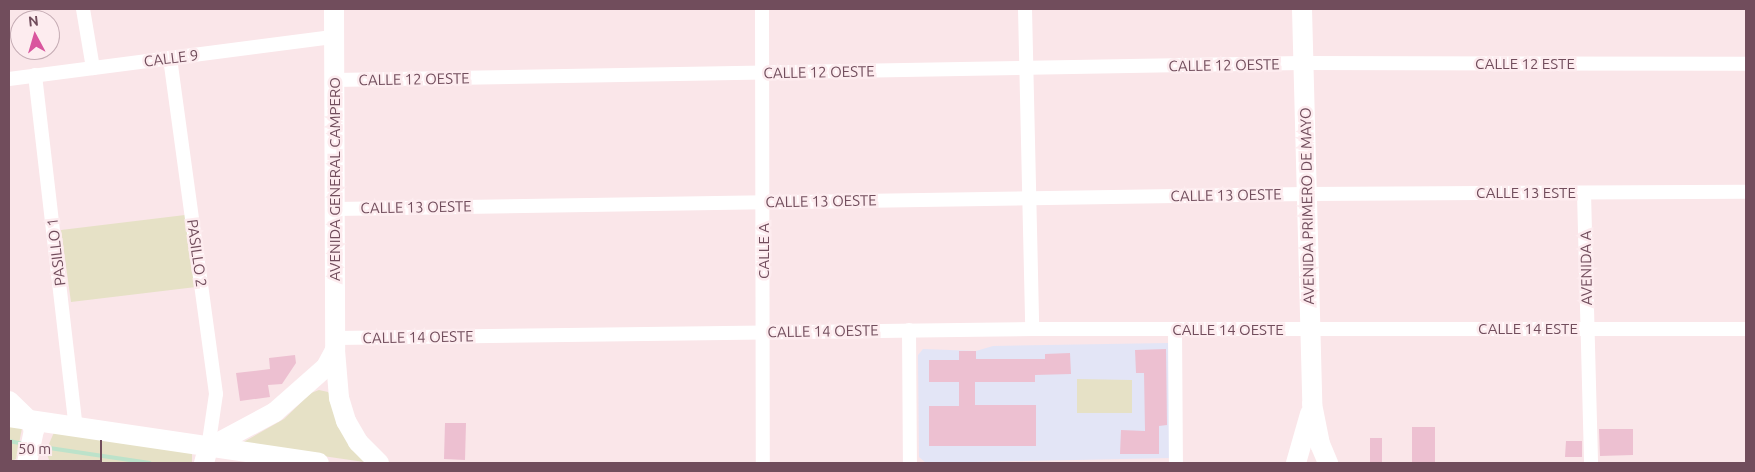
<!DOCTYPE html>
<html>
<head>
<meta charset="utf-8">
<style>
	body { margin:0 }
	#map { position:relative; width:1755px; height:472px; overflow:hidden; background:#fae6e9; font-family:Ubuntu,sans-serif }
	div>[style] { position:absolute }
	.education>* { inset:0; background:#e3e5f6 }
	.green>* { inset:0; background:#e6e1c6 }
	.stream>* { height:4px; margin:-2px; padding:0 2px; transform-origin:2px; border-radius:2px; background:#bce2ca }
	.building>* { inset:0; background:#edc0d1 }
	.street>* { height:14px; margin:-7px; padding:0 7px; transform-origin:7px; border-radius:7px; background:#fff }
	.secondary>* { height:20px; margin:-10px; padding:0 10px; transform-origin:10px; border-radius:10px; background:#fff }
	span { translate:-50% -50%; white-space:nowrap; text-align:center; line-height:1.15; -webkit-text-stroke:5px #fdecef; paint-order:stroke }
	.street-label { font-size:15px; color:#714d5c }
	.frame { position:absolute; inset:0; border:10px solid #714d5c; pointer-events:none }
	.north { position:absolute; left:10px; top:10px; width:50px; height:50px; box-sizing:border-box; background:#fdecef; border:1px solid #c5acb4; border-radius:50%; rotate:354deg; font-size:14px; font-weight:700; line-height:20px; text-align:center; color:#714d5c }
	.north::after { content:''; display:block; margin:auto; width:18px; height:22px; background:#d9569e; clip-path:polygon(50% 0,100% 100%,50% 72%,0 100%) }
	.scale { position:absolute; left:10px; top:440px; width:92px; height:22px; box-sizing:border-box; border:2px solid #714d5c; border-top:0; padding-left:6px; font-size:15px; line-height:18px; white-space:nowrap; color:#714d5c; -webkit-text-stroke:4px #fdecef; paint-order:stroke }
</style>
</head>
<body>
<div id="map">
	<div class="education">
		<i style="clip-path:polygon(1168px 343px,1170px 458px,926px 463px,919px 457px,918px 355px,923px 349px,976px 351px,993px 346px)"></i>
	</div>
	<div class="green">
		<i style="clip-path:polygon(185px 215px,196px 287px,71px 302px,61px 230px)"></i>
		<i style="clip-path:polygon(1077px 379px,1132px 380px,1132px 413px,1077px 413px)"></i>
		<i style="clip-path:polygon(319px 390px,328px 392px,333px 398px,371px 463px,240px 444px,284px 419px,311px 393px)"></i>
		<i style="clip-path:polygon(9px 426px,22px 428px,16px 459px,9px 462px)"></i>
		<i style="clip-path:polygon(55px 430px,192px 453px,192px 463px,50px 463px,46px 451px)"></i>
	</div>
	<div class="stream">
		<i style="left:9px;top:441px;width:15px;rotate:11deg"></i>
		<i style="left:36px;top:446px;width:115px;rotate:8.5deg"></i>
	</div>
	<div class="building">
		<i style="clip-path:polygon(1166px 349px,1167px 425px,1159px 426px,1159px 454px,1120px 454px,1121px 430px,1145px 431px,1144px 373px,1136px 373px,1135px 350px)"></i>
		<i style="clip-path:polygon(959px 351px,976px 351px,976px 359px,1045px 359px,1045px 354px,1070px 353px,1071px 374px,1035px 375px,1035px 382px,975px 382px,975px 405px,1036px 405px,1036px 446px,929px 446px,929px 406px,959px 406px,959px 382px,929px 382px,929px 360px,959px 360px)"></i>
		<i style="clip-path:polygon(295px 355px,296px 363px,282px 384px,268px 385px,270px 397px,240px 401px,236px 373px,270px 369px,269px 358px)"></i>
		<i style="clip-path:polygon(445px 423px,466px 423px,465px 460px,444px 459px)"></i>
		<i style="clip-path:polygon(1412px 427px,1435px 427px,1435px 462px,1412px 463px)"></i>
		<i style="clip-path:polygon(1599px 429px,1633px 429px,1633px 455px,1600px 456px)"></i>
		<i style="clip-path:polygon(1370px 438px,1382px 438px,1382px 463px,1370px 462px)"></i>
		<i style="clip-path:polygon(1566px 441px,1582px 441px,1582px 457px,1565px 457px)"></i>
	</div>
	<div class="street">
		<i style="left:83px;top:9px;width:60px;rotate:80.4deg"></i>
		<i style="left:762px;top:9px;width:454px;rotate:89.9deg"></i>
		<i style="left:1025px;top:9px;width:320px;rotate:88.7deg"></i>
		<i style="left:170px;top:58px;width:339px;rotate:82.2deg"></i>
		<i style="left:216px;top:394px;width:55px;rotate:98.4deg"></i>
		<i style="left:35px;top:75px;width:355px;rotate:83.4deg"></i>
		<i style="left:9px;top:79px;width:328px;rotate:-7.4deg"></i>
		<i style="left:334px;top:80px;width:969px;rotate:-1.01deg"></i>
		<i style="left:1303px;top:63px;width:443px;rotate:0.1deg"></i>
		<i style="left:1584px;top:193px;width:270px;rotate:88.5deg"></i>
		<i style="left:336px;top:209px;width:971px;rotate:-0.89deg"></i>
		<i style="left:1307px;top:194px;width:439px;rotate:-0.3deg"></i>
		<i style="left:1175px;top:329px;width:134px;rotate:89.6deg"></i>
		<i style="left:909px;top:330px;width:133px;rotate:89.6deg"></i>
		<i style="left:336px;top:338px;width:696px;rotate:-0.74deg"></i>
		<i style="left:1032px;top:329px;width:714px"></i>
	</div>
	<div class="secondary">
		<i style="left:334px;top:9px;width:341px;rotate:89.8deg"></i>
		<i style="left:335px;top:350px;width:48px;rotate:85.2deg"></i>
		<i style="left:339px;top:398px;width:24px;rotate:73deg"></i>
		<i style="left:346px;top:421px;width:24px;rotate:60deg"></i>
		<i style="left:358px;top:442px;width:30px;rotate:45deg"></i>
		<i style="left:1302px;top:9px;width:395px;rotate:88.5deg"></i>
		<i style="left:1312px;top:404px;width:41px;rotate:78.7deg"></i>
		<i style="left:1320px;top:444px;width:21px;rotate:67deg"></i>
		<i style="left:9px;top:401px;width:29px;rotate:44deg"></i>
		<i style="left:30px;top:421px;width:10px;rotate:66deg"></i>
		<i style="left:34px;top:430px;width:34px;rotate:102deg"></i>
		<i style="left:9px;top:417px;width:313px;rotate:8.4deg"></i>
		<i style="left:204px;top:463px;width:16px;rotate:-75deg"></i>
		<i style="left:208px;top:448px;width:76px;rotate:-28.2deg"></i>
		<i style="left:275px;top:412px;width:68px;rotate:-41.4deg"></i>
		<i style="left:326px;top:367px;width:19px;rotate:-62deg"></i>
		<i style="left:1296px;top:463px;width:51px;rotate:-74.1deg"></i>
	</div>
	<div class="street-label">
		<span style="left:171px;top:58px;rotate:-7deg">CALLE 9</span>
		<span style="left:1525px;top:64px">CALLE 12 ESTE</span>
		<span style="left:1224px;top:65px;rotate:-1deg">CALLE 12 OESTE</span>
		<span style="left:819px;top:72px;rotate:-1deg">CALLE 12 OESTE</span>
		<span style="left:414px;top:79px;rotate:-1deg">CALLE 12 OESTE</span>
		<span style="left:335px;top:179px;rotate:-90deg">AVENIDA GENERAL CAMPERO</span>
		<span style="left:1526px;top:193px">CALLE 13 ESTE</span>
		<span style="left:1226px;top:195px;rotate:-1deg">CALLE 13 OESTE</span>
		<span style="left:821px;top:201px;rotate:-1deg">CALLE 13 OESTE</span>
		<span style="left:1307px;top:206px;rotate:-91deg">AVENIDA PRIMERO DE MAYO</span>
		<span style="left:416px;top:207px;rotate:-1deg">CALLE 13 OESTE</span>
		<span style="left:764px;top:251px;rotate:-90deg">CALLE A</span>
		<span style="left:56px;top:252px;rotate:-97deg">PASILLO 1</span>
		<span style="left:197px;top:253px;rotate:82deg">PASILLO 2</span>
		<span style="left:1586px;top:268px;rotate:-91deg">AVENIDA A</span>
		<span style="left:1528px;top:329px">CALLE 14 ESTE</span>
		<span style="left:1228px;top:330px">CALLE 14 OESTE</span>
		<span style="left:823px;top:331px;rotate:-1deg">CALLE 14 OESTE</span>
		<span style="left:418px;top:337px;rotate:-1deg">CALLE 14 OESTE</span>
	</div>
	<div class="frame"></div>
	<div class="north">N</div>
	<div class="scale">50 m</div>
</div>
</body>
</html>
